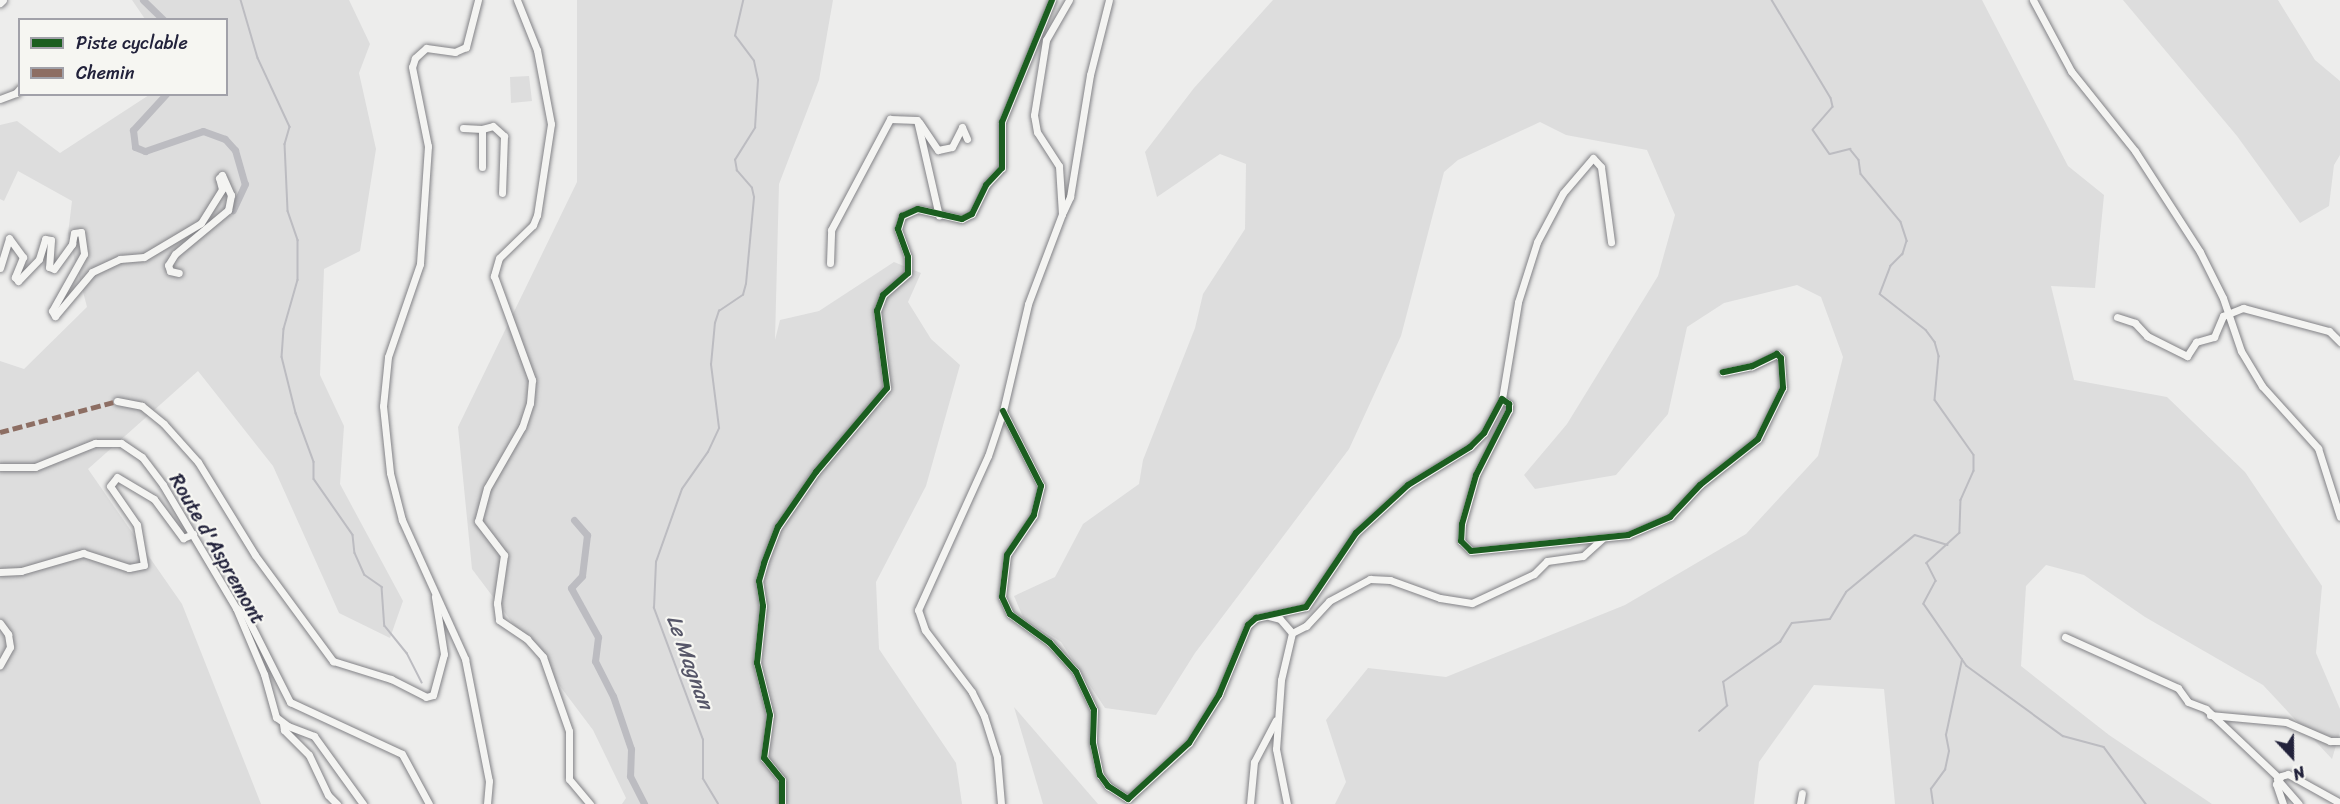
<!DOCTYPE html>
<html>
<head>
<meta charset="utf-8">
<style>
	body { margin:0 }
	#map { position:relative; width:2340px; height:804px; overflow:hidden; background:#ededec; font-family:Sriracha,sans-serif }
	div>[style] { position:absolute }
	.built>* { inset:0; background:#ddd }
	.stream>* { height:1.5px; margin:-0.75px; padding:0 0.75px; transform-origin:0.75px; border-radius:0.75px; background:#bcbcc1 }
	.canal>* { height:7px; margin:-3.5px; padding:0 3.5px; transform-origin:3.5px; border-radius:3.5px; background:#bcbcc1 }
	.roads { filter:drop-shadow(0 0 2px #828286) drop-shadow(0 0 2px #828286) }
	.minor>* { height:7px; margin:-3.5px; padding:0 3.5px; transform-origin:3.5px; border-radius:3.5px; background:#f4f4f2 }
	.quiet>* { height:4.5px; margin-top:-2.25px; transform-origin:0; background:repeating-linear-gradient(90deg,#8d6e63 0 9px,transparent 0 13.5px) }
	.cycleway>* { height:6px; margin:-3px; padding:0 3px; transform-origin:3px; border-radius:3px; background:#1b5e20 }
	span { translate:-50% -50%; white-space:nowrap; text-align:center; line-height:1.15; -webkit-text-stroke:4.5px #f6f6f2; paint-order:stroke }
	.street-label { font-size:20px; color:#22223b }
	.water-label { font-size:21px; color:#575769; font-style:italic }
	.legend { position:absolute; left:18px; top:18px; width:210px; height:78px; box-sizing:border-box; background:#f6f6f2; border:2px solid #a1a1a9; margin:0; padding:8px 10px; list-style:none; font-size:18px; color:#22223b }
	.legend li { display:flex; align-items:center; gap:12px; height:30px }
	.legend b { width:30px; border:2px solid #a1a1a9 }
	.north { position:absolute; left:2262px; top:726px; width:60px; height:60px; -webkit-text-stroke:4px #f6f6f2; paint-order:stroke; rotate:158deg; font-size:16px; font-weight:700; line-height:24px; text-align:center; color:#22223b }
	.north::after { content:''; display:block; margin:auto; width:21px; height:27px; background:#22223b; clip-path:polygon(50% 0,100% 100%,50% 72%,0 100%) }
</style>
</head>
<body>
<div id="map">
	<div class="built">
		<i style="clip-path:polygon(132px 0,349px 0,370px 44px,359px 73px,376px 149px,360px 251px,324px 269px,320px 375px,344px 426px,340px 484px,403px 601px,390px 638px,339px 613px,273px 466px,198px 371px,88px 469px,182px 604px,261px 804px,0 804px,0 361px,24px 369px,87px 307px,68px 234px,72px 201px,18px 171px,4px 201px,0 199px,0 125px,17px 121px,60px 153px,149px 95px,226px 94px,226px 20px,145px 19px)"></i>
		<i style="clip-path:polygon(577px 0,833px 0,819px 80px,779px 184px,775px 340px,780px 320px,819px 311px,894px 262px,921px 273px,908px 302px,931px 339px,960px 365px,926px 486px,876px 582px,879px 649px,956px 763px,962px 804px,622px 804px,626px 798px,593px 730px,472px 569px,458px 427px,577px 182px)"></i>
		<i style="clip-path:polygon(1273px 0,1982px 0,2068px 166px,2104px 195px,2095px 288px,2051px 286px,2074px 380px,2167px 397px,2245px 472px,2322px 586px,2316px 653px,2340px 709px,2340px 732px,2332px 759px,2263px 685px,2145px 617px,2084px 575px,2046px 565px,2026px 586px,2021px 666px,2109px 735px,2212px 804px,1895px 804px,1884px 689px,1814px 685px,1759px 762px,1754px 804px,1335px 804px,1346px 782px,1326px 720px,1368px 668px,1446px 677px,1625px 605px,1746px 534px,1818px 456px,1843px 357px,1821px 297px,1797px 285px,1724px 303px,1687px 327px,1668px 414px,1616px 475px,1535px 489px,1524px 475px,1567px 424px,1658px 276px,1675px 215px,1647px 150px,1566px 135px,1540px 122px,1458px 160px,1444px 172px,1401px 336px,1349px 449px,1195px 653px,1156px 715px,1105px 708px,1061px 642px,1023px 617px,1014px 596px,1055px 577px,1083px 524px,1139px 484px,1143px 460px,1195px 328px,1203px 294px,1245px 229px,1246px 164px,1220px 154px,1157px 197px,1145px 152px,1194px 88px)"></i>
		<i style="clip-path:polygon(2123px 0,2278px 0,2315px 60px,2340px 81px,2340px 155px,2334px 165px,2329px 206px,2300px 223px,2237px 136px)"></i>
		<i style="clip-path:polygon(529px 76px,532px 101px,511px 103px,510px 77px)"></i>
		<i style="clip-path:polygon(1014px 707px,1098px 804px,1043px 804px)"></i>
	</div>
	<div class="stream">
		<i style="left:241px;top:0;width:60px;rotate:73.7deg"></i>
		<i style="left:258px;top:58px;width:76px;rotate:65.1deg"></i>
		<i style="left:290px;top:127px;width:18px;rotate:106deg"></i>
		<i style="left:285px;top:144px;width:67px;rotate:87.4deg"></i>
		<i style="left:288px;top:211px;width:31px;rotate:71deg"></i>
		<i style="left:298px;top:240px;width:40px;rotate:90deg"></i>
		<i style="left:298px;top:280px;width:51px;rotate:105.9deg"></i>
		<i style="left:284px;top:329px;width:28px;rotate:94deg"></i>
		<i style="left:282px;top:357px;width:58px;rotate:76deg"></i>
		<i style="left:296px;top:413px;width:52px;rotate:69.8deg"></i>
		<i style="left:314px;top:462px;width:17px;rotate:90deg"></i>
		<i style="left:314px;top:479px;width:68px;rotate:55.1deg"></i>
		<i style="left:353px;top:535px;width:18px;rotate:84deg"></i>
		<i style="left:355px;top:553px;width:24px;rotate:66deg"></i>
		<i style="left:365px;top:575px;width:21px;rotate:35deg"></i>
		<i style="left:382px;top:587px;width:39px;rotate:86deg"></i>
		<i style="left:385px;top:626px;width:35px;rotate:51deg"></i>
		<i style="left:407px;top:653px;width:33px;rotate:63deg"></i>
		<i style="left:1772px;top:0;width:114px;rotate:59deg"></i>
		<i style="left:1831px;top:98px;width:9px;rotate:77deg"></i>
		<i style="left:1833px;top:107px;width:30px;rotate:131deg"></i>
		<i style="left:1813px;top:130px;width:29px;rotate:55deg"></i>
		<i style="left:1830px;top:154px;width:21px;rotate:-14deg"></i>
		<i style="left:1850px;top:149px;width:14px;rotate:51deg"></i>
		<i style="left:1859px;top:160px;width:14px;rotate:82deg"></i>
		<i style="left:1861px;top:174px;width:62px;rotate:50.2deg"></i>
		<i style="left:1901px;top:222px;width:20px;rotate:72deg"></i>
		<i style="left:1907px;top:241px;width:14px;rotate:107deg"></i>
		<i style="left:1903px;top:254px;width:17px;rotate:135deg"></i>
		<i style="left:1891px;top:266px;width:30px;rotate:111deg"></i>
		<i style="left:1880px;top:294px;width:58px;rotate:38deg"></i>
		<i style="left:1926px;top:330px;width:15px;rotate:53deg"></i>
		<i style="left:1935px;top:342px;width:15px;rotate:74deg"></i>
		<i style="left:1939px;top:356px;width:44px;rotate:95.2deg"></i>
		<i style="left:1935px;top:400px;width:67px;rotate:54.7deg"></i>
		<i style="left:1974px;top:455px;width:16px;rotate:90deg"></i>
		<i style="left:1974px;top:471px;width:32px;rotate:114deg"></i>
		<i style="left:1961px;top:500px;width:33px;rotate:92deg"></i>
		<i style="left:1960px;top:533px;width:45px;rotate:137.7deg"></i>
		<i style="left:1927px;top:563px;width:20px;rotate:63deg"></i>
		<i style="left:1936px;top:581px;width:26px;rotate:118deg"></i>
		<i style="left:1924px;top:604px;width:75px;rotate:55.3deg"></i>
		<i style="left:1967px;top:666px;width:119px;rotate:36.1deg"></i>
		<i style="left:2063px;top:736px;width:42px;rotate:15deg"></i>
		<i style="left:2104px;top:747px;width:71px;rotate:53.6deg"></i>
		<i style="left:1699px;top:731px;width:38px;rotate:-42deg"></i>
		<i style="left:1727px;top:706px;width:24px;rotate:-99deg"></i>
		<i style="left:1723px;top:682px;width:70px;rotate:-35.1deg"></i>
		<i style="left:1780px;top:642px;width:22px;rotate:-58deg"></i>
		<i style="left:1792px;top:623px;width:38px;rotate:-6deg"></i>
		<i style="left:1830px;top:619px;width:31px;rotate:-59deg"></i>
		<i style="left:1846px;top:592px;width:89px;rotate:-39.6deg"></i>
		<i style="left:1915px;top:535px;width:34px;rotate:17deg"></i>
		<i style="left:718px;top:804px;width:29px;rotate:-121deg"></i>
		<i style="left:703px;top:779px;width:39px;rotate:-90deg"></i>
		<i style="left:703px;top:740px;width:141px;rotate:-110.4deg"></i>
		<i style="left:654px;top:608px;width:46px;rotate:-87.5deg"></i>
		<i style="left:656px;top:562px;width:77px;rotate:-70.4deg"></i>
		<i style="left:682px;top:489px;width:45px;rotate:-54.9deg"></i>
		<i style="left:708px;top:452px;width:26px;rotate:-65deg"></i>
		<i style="left:719px;top:428px;width:64px;rotate:-97.2deg"></i>
		<i style="left:711px;top:365px;width:42px;rotate:-84.6deg"></i>
		<i style="left:715px;top:323px;width:13px;rotate:-72deg"></i>
		<i style="left:719px;top:311px;width:29px;rotate:-34deg"></i>
		<i style="left:743px;top:295px;width:11px;rotate:-75deg"></i>
		<i style="left:746px;top:284px;width:87px;rotate:-84.7deg"></i>
		<i style="left:754px;top:197px;width:9px;rotate:-103deg"></i>
		<i style="left:752px;top:188px;width:23px;rotate:-131deg"></i>
		<i style="left:737px;top:171px;width:11px;rotate:-100deg"></i>
		<i style="left:735px;top:160px;width:38px;rotate:-58deg"></i>
		<i style="left:755px;top:128px;width:48px;rotate:-86.4deg"></i>
		<i style="left:758px;top:80px;width:19px;rotate:-102deg"></i>
		<i style="left:754px;top:61px;width:31px;rotate:-127deg"></i>
		<i style="left:735px;top:36px;width:37px;rotate:-77deg"></i>
		<i style="left:1933px;top:804px;width:15px;rotate:-98deg"></i>
		<i style="left:1931px;top:789px;width:24px;rotate:-54deg"></i>
		<i style="left:1945px;top:770px;width:19px;rotate:-78deg"></i>
		<i style="left:1949px;top:751px;width:16px;rotate:-101deg"></i>
		<i style="left:1946px;top:735px;width:77px;rotate:-78deg"></i>
	</div>
	<div class="canal">
		<i style="left:143px;top:0;width:29px;rotate:44deg"></i>
		<i style="left:166px;top:94px;width:49px;rotate:132.5deg"></i>
		<i style="left:133px;top:130px;width:17px;rotate:83deg"></i>
		<i style="left:135px;top:147px;width:11px;rotate:22deg"></i>
		<i style="left:145px;top:151px;width:61px;rotate:-19deg"></i>
		<i style="left:203px;top:131px;width:23px;rotate:20deg"></i>
		<i style="left:225px;top:139px;width:15px;rotate:48deg"></i>
		<i style="left:235px;top:150px;width:35px;rotate:74deg"></i>
		<i style="left:245px;top:184px;width:29px;rotate:115deg"></i>
		<i style="left:574px;top:520px;width:20px;rotate:49deg"></i>
		<i style="left:587px;top:535px;width:41px;rotate:97deg"></i>
		<i style="left:582px;top:576px;width:16px;rotate:133deg"></i>
		<i style="left:571px;top:588px;width:56px;rotate:61.1deg"></i>
		<i style="left:598px;top:637px;width:24px;rotate:97deg"></i>
		<i style="left:595px;top:661px;width:39px;rotate:63deg"></i>
		<i style="left:613px;top:696px;width:56px;rotate:71.2deg"></i>
		<i style="left:631px;top:749px;width:27px;rotate:92deg"></i>
		<i style="left:630px;top:776px;width:31px;rotate:63deg"></i>
	</div>
	<div class="roads">
		<div class="minor">
			<i style="left:478px;top:0;width:49px;rotate:104.3deg"></i>
			<i style="left:466px;top:47px;width:12px;rotate:156deg"></i>
			<i style="left:455px;top:52px;width:29px;rotate:-172deg"></i>
			<i style="left:426px;top:48px;width:15px;rotate:138deg"></i>
			<i style="left:415px;top:58px;width:9px;rotate:108deg"></i>
			<i style="left:412px;top:67px;width:81px;rotate:78.6deg"></i>
			<i style="left:428px;top:146px;width:118px;rotate:93.9deg"></i>
			<i style="left:420px;top:264px;width:98px;rotate:109deg"></i>
			<i style="left:388px;top:357px;width:49px;rotate:95.8deg"></i>
			<i style="left:383px;top:406px;width:67px;rotate:84deg"></i>
			<i style="left:390px;top:473px;width:49px;rotate:75.7deg"></i>
			<i style="left:402px;top:520px;width:153px;rotate:65.6deg"></i>
			<i style="left:465px;top:659px;width:124px;rotate:78.9deg"></i>
			<i style="left:489px;top:781px;width:23px;rotate:95deg"></i>
			<i style="left:517px;top:0;width:54px;rotate:68.2deg"></i>
			<i style="left:537px;top:50px;width:75px;rotate:79.3deg"></i>
			<i style="left:551px;top:124px;width:92px;rotate:98.7deg"></i>
			<i style="left:537px;top:215px;width:11px;rotate:112deg"></i>
			<i style="left:533px;top:225px;width:47px;rotate:135.9deg"></i>
			<i style="left:499px;top:258px;width:19px;rotate:106deg"></i>
			<i style="left:494px;top:276px;width:111px;rotate:69.9deg"></i>
			<i style="left:532px;top:380px;width:23px;rotate:95deg"></i>
			<i style="left:530px;top:403px;width:25px;rotate:108deg"></i>
			<i style="left:522px;top:427px;width:70px;rotate:119.8deg"></i>
			<i style="left:487px;top:488px;width:34px;rotate:105deg"></i>
			<i style="left:478px;top:521px;width:43px;rotate:52.6deg"></i>
			<i style="left:504px;top:555px;width:49px;rotate:98.3deg"></i>
			<i style="left:497px;top:603px;width:17px;rotate:83deg"></i>
			<i style="left:499px;top:620px;width:34px;rotate:34deg"></i>
			<i style="left:527px;top:639px;width:24px;rotate:48deg"></i>
			<i style="left:543px;top:657px;width:78px;rotate:70.6deg"></i>
			<i style="left:569px;top:731px;width:48px;rotate:90deg"></i>
			<i style="left:569px;top:779px;width:33px;rotate:50deg"></i>
			<i style="left:2033px;top:0;width:81px;rotate:61.8deg"></i>
			<i style="left:2071px;top:71px;width:102px;rotate:51.3deg"></i>
			<i style="left:2135px;top:151px;width:120px;rotate:57.2deg"></i>
			<i style="left:2200px;top:252px;width:51px;rotate:63.4deg"></i>
			<i style="left:2223px;top:298px;width:56px;rotate:71.2deg"></i>
			<i style="left:2241px;top:351px;width:41px;rotate:59deg"></i>
			<i style="left:2262px;top:386px;width:84px;rotate:47.9deg"></i>
			<i style="left:2318px;top:448px;width:72px;rotate:72.3deg"></i>
			<i style="left:0;top:3px;width:4px;rotate:-45deg"></i>
			<i style="left:0;top:99px;width:17px;rotate:-21deg"></i>
			<i style="left:16px;top:93px;width:6px;rotate:-51deg"></i>
			<i style="left:919px;top:122px;width:34px;rotate:56deg"></i>
			<i style="left:938px;top:150px;width:14px;rotate:-12deg"></i>
			<i style="left:952px;top:147px;width:22px;rotate:-63deg"></i>
			<i style="left:962px;top:127px;width:13px;rotate:67deg"></i>
			<i style="left:463px;top:128px;width:19px;rotate:3deg"></i>
			<i style="left:482px;top:129px;width:38px;rotate:90deg"></i>
			<i style="left:482px;top:129px;width:11px;rotate:-15deg"></i>
			<i style="left:493px;top:126px;width:15px;rotate:42deg"></i>
			<i style="left:504px;top:136px;width:57px;rotate:92deg"></i>
			<i style="left:1063px;top:212px;width:17px;rotate:-65deg"></i>
			<i style="left:1070px;top:197px;width:124px;rotate:-80.7deg"></i>
			<i style="left:1090px;top:75px;width:77px;rotate:-75.8deg"></i>
			<i style="left:830px;top:263px;width:33px;rotate:-88deg"></i>
			<i style="left:831px;top:230px;width:126px;rotate:-62deg"></i>
			<i style="left:890px;top:119px;width:27px;rotate:2deg"></i>
			<i style="left:917px;top:120px;width:98px;rotate:77.1deg"></i>
			<i style="left:0;top:268px;width:31px;rotate:-73deg"></i>
			<i style="left:9px;top:238px;width:24px;rotate:54deg"></i>
			<i style="left:23px;top:257px;width:22px;rotate:112deg"></i>
			<i style="left:15px;top:277px;width:5px;rotate:53deg"></i>
			<i style="left:18px;top:281px;width:30px;rotate:-46deg"></i>
			<i style="left:39px;top:259px;width:21px;rotate:-73deg"></i>
			<i style="left:45px;top:239px;width:6px;rotate:9deg"></i>
			<i style="left:51px;top:240px;width:27px;rotate:94deg"></i>
			<i style="left:49px;top:267px;width:5px;rotate:22deg"></i>
			<i style="left:54px;top:269px;width:31px;rotate:-54deg"></i>
			<i style="left:72px;top:244px;width:11px;rotate:-80deg"></i>
			<i style="left:74px;top:233px;width:7px;rotate:-8deg"></i>
			<i style="left:81px;top:232px;width:22px;rotate:82deg"></i>
			<i style="left:84px;top:254px;width:65px;rotate:119.3deg"></i>
			<i style="left:52px;top:311px;width:6px;rotate:59deg"></i>
			<i style="left:55px;top:316px;width:57px;rotate:-49.9deg"></i>
			<i style="left:92px;top:272px;width:31px;rotate:-25deg"></i>
			<i style="left:120px;top:259px;width:24px;rotate:-5deg"></i>
			<i style="left:144px;top:257px;width:66px;rotate:-30.8deg"></i>
			<i style="left:201px;top:223px;width:40px;rotate:-58deg"></i>
			<i style="left:222px;top:189px;width:11px;rotate:-105deg"></i>
			<i style="left:219px;top:178px;width:4px;rotate:-45deg"></i>
			<i style="left:222px;top:175px;width:22px;rotate:66deg"></i>
			<i style="left:231px;top:195px;width:15px;rotate:101deg"></i>
			<i style="left:228px;top:210px;width:69px;rotate:140.3deg"></i>
			<i style="left:175px;top:254px;width:13px;rotate:122deg"></i>
			<i style="left:168px;top:265px;width:6px;rotate:72deg"></i>
			<i style="left:170px;top:271px;width:9px;rotate:13deg"></i>
			<i style="left:2117px;top:317px;width:19px;rotate:18deg"></i>
			<i style="left:2135px;top:323px;width:18px;rotate:47deg"></i>
			<i style="left:2147px;top:336px;width:45px;rotate:26.6deg"></i>
			<i style="left:2187px;top:356px;width:17px;rotate:-57deg"></i>
			<i style="left:2196px;top:342px;width:19px;rotate:-16deg"></i>
			<i style="left:2214px;top:337px;width:23px;rotate:-67deg"></i>
			<i style="left:2223px;top:316px;width:22px;rotate:-22deg"></i>
			<i style="left:2243px;top:308px;width:89px;rotate:15deg"></i>
			<i style="left:2329px;top:331px;width:16px;rotate:45deg"></i>
			<i style="left:1502px;top:399px;width:98px;rotate:-80.6deg"></i>
			<i style="left:1518px;top:302px;width:63px;rotate:-72.4deg"></i>
			<i style="left:1537px;top:242px;width:55px;rotate:-62deg"></i>
			<i style="left:1563px;top:193px;width:46px;rotate:-49.4deg"></i>
			<i style="left:1593px;top:158px;width:12px;rotate:48deg"></i>
			<i style="left:1601px;top:167px;width:76px;rotate:82.4deg"></i>
			<i style="left:117px;top:401px;width:25px;rotate:11deg"></i>
			<i style="left:142px;top:406px;width:28px;rotate:39deg"></i>
			<i style="left:164px;top:424px;width:51px;rotate:48.2deg"></i>
			<i style="left:198px;top:462px;width:109px;rotate:58.5deg"></i>
			<i style="left:255px;top:555px;width:132px;rotate:53.7deg"></i>
			<i style="left:333px;top:661px;width:61px;rotate:17.2deg"></i>
			<i style="left:391px;top:679px;width:39px;rotate:27deg"></i>
			<i style="left:426px;top:697px;width:7px;rotate:-16deg"></i>
			<i style="left:433px;top:695px;width:42px;rotate:-75deg"></i>
			<i style="left:444px;top:654px;width:58px;rotate:-99deg"></i>
			<i style="left:1003px;top:411px;width:84px;rotate:63.1deg"></i>
			<i style="left:1041px;top:486px;width:30px;rotate:104deg"></i>
			<i style="left:1034px;top:515px;width:48px;rotate:124deg"></i>
			<i style="left:1007px;top:555px;width:42px;rotate:96.8deg"></i>
			<i style="left:1002px;top:597px;width:19px;rotate:65deg"></i>
			<i style="left:1010px;top:614px;width:49px;rotate:35.9deg"></i>
			<i style="left:1050px;top:643px;width:39px;rotate:48deg"></i>
			<i style="left:1076px;top:672px;width:42px;rotate:64.7deg"></i>
			<i style="left:1094px;top:710px;width:33px;rotate:92deg"></i>
			<i style="left:1093px;top:743px;width:33px;rotate:78deg"></i>
			<i style="left:1100px;top:775px;width:14px;rotate:54deg"></i>
			<i style="left:1108px;top:786px;width:24px;rotate:33deg"></i>
			<i style="left:1128px;top:799px;width:83px;rotate:-42.6deg"></i>
			<i style="left:1189px;top:743px;width:57px;rotate:-58deg"></i>
			<i style="left:1219px;top:695px;width:76px;rotate:-67.5deg"></i>
			<i style="left:1248px;top:625px;width:11px;rotate:-41deg"></i>
			<i style="left:1256px;top:618px;width:51px;rotate:-12.4deg"></i>
			<i style="left:1306px;top:607px;width:89px;rotate:-56deg"></i>
			<i style="left:1356px;top:533px;width:71px;rotate:-42.7deg"></i>
			<i style="left:1408px;top:485px;width:73px;rotate:-31.5deg"></i>
			<i style="left:1470px;top:447px;width:20px;rotate:-45deg"></i>
			<i style="left:1484px;top:433px;width:38px;rotate:-62deg"></i>
			<i style="left:1502px;top:399px;width:9px;rotate:36deg"></i>
			<i style="left:1509px;top:404px;width:6px;rotate:90deg"></i>
			<i style="left:1509px;top:410px;width:73px;rotate:116.9deg"></i>
			<i style="left:1476px;top:475px;width:51px;rotate:105.9deg"></i>
			<i style="left:1462px;top:524px;width:17px;rotate:93deg"></i>
			<i style="left:1461px;top:541px;width:14px;rotate:45deg"></i>
			<i style="left:1471px;top:551px;width:158px;rotate:-5.8deg"></i>
			<i style="left:1628px;top:535px;width:46px;rotate:-23.2deg"></i>
			<i style="left:1670px;top:517px;width:44px;rotate:-46.8deg"></i>
			<i style="left:1700px;top:485px;width:74px;rotate:-38.4deg"></i>
			<i style="left:1758px;top:439px;width:57px;rotate:-63.9deg"></i>
			<i style="left:1783px;top:388px;width:30px;rotate:-94deg"></i>
			<i style="left:1781px;top:358px;width:6px;rotate:-135deg"></i>
			<i style="left:1777px;top:354px;width:28px;rotate:154deg"></i>
			<i style="left:1752px;top:366px;width:30px;rotate:168deg"></i>
			<i style="left:0;top:467px;width:35px"></i>
			<i style="left:35px;top:467px;width:65px;rotate:-21.8deg"></i>
			<i style="left:95px;top:443px;width:26px"></i>
			<i style="left:121px;top:443px;width:25px;rotate:34deg"></i>
			<i style="left:142px;top:457px;width:35px;rotate:53deg"></i>
			<i style="left:163px;top:485px;width:143px;rotate:59.3deg"></i>
			<i style="left:236px;top:608px;width:72px;rotate:67deg"></i>
			<i style="left:264px;top:674px;width:45px;rotate:74.4deg"></i>
			<i style="left:276px;top:717px;width:15px;rotate:37deg"></i>
			<i style="left:288px;top:726px;width:28px;rotate:21deg"></i>
			<i style="left:314px;top:736px;width:84px;rotate:54.2deg"></i>
			<i style="left:0;top:572px;width:21px;rotate:-3deg"></i>
			<i style="left:21px;top:571px;width:65px;rotate:-16.2deg"></i>
			<i style="left:83px;top:553px;width:48px;rotate:18.1deg"></i>
			<i style="left:129px;top:568px;width:15px;rotate:-11deg"></i>
			<i style="left:144px;top:565px;width:41px;rotate:-99.9deg"></i>
			<i style="left:137px;top:525px;width:47px;rotate:-124.7deg"></i>
			<i style="left:110px;top:486px;width:11px;rotate:-52deg"></i>
			<i style="left:117px;top:477px;width:43px;rotate:30.7deg"></i>
			<i style="left:154px;top:499px;width:49px;rotate:53.4deg"></i>
			<i style="left:183px;top:538px;width:11px;rotate:-22deg"></i>
			<i style="left:236px;top:608px;width:10px;rotate:29deg"></i>
			<i style="left:245px;top:613px;width:100px;rotate:63.2deg"></i>
			<i style="left:290px;top:702px;width:123px;rotate:24.9deg"></i>
			<i style="left:402px;top:754px;width:57px;rotate:61.6deg"></i>
			<i style="left:1269px;top:616px;width:11px;rotate:15deg"></i>
			<i style="left:1280px;top:619px;width:18px;rotate:49deg"></i>
			<i style="left:1292px;top:633px;width:48px;rotate:103.2deg"></i>
			<i style="left:1281px;top:680px;width:69px;rotate:94.1deg"></i>
			<i style="left:1276px;top:749px;width:56px;rotate:78.7deg"></i>
			<i style="left:0;top:623px;width:14px;rotate:54deg"></i>
			<i style="left:8px;top:634px;width:13px;rotate:81deg"></i>
			<i style="left:10px;top:647px;width:21px;rotate:119deg"></i>
			<i style="left:1292px;top:633px;width:16px;rotate:-27deg"></i>
			<i style="left:1306px;top:626px;width:34px;rotate:-47deg"></i>
			<i style="left:1329px;top:601px;width:47px;rotate:-28.2deg"></i>
			<i style="left:1370px;top:579px;width:20px;rotate:3deg"></i>
			<i style="left:1390px;top:580px;width:53px;rotate:19.8deg"></i>
			<i style="left:1440px;top:598px;width:32px;rotate:9deg"></i>
			<i style="left:1472px;top:603px;width:68px;rotate:-25.1deg"></i>
			<i style="left:1534px;top:574px;width:18px;rotate:-45deg"></i>
			<i style="left:1547px;top:561px;width:36px;rotate:-8deg"></i>
			<i style="left:1583px;top:556px;width:25px;rotate:-42deg"></i>
			<i style="left:2065px;top:637px;width:124px;rotate:24.3deg"></i>
			<i style="left:2178px;top:688px;width:17px;rotate:54deg"></i>
			<i style="left:2188px;top:702px;width:19px;rotate:21deg"></i>
			<i style="left:2206px;top:709px;width:100px;rotate:43.4deg"></i>
			<i style="left:2210px;top:715px;width:76px;rotate:5.3deg"></i>
			<i style="left:2286px;top:722px;width:48px;rotate:23.4deg"></i>
			<i style="left:2330px;top:741px;width:10px"></i>
			<i style="left:283px;top:724px;width:6px;rotate:81deg"></i>
			<i style="left:284px;top:730px;width:35px;rotate:45deg"></i>
			<i style="left:309px;top:755px;width:44px;rotate:64.6deg"></i>
			<i style="left:328px;top:795px;width:13px;rotate:45deg"></i>
			<i style="left:2277px;top:779px;width:33px;rotate:49deg"></i>
			<i style="left:782px;top:804px;width:24px;rotate:-90deg"></i>
			<i style="left:782px;top:780px;width:28px;rotate:-129deg"></i>
			<i style="left:764px;top:758px;width:43px;rotate:-82.1deg"></i>
			<i style="left:770px;top:715px;width:54px;rotate:-104deg"></i>
			<i style="left:757px;top:663px;width:57px;rotate:-84deg"></i>
			<i style="left:763px;top:606px;width:25px;rotate:-99deg"></i>
			<i style="left:759px;top:581px;width:19px;rotate:-74deg"></i>
			<i style="left:764px;top:563px;width:39px;rotate:-69deg"></i>
			<i style="left:778px;top:527px;width:67px;rotate:-55.4deg"></i>
			<i style="left:816px;top:472px;width:110px;rotate:-49.8deg"></i>
			<i style="left:887px;top:388px;width:78px;rotate:-97.4deg"></i>
			<i style="left:877px;top:311px;width:17px;rotate:-69deg"></i>
			<i style="left:883px;top:295px;width:33px;rotate:-41deg"></i>
			<i style="left:908px;top:273px;width:16px;rotate:-90deg"></i>
			<i style="left:908px;top:257px;width:30px;rotate:-110deg"></i>
			<i style="left:898px;top:229px;width:14px;rotate:-73deg"></i>
			<i style="left:902px;top:216px;width:17px;rotate:-24deg"></i>
			<i style="left:918px;top:209px;width:45px;rotate:12.8deg"></i>
			<i style="left:962px;top:219px;width:11px;rotate:-27deg"></i>
			<i style="left:972px;top:214px;width:32px;rotate:-64deg"></i>
			<i style="left:986px;top:185px;width:23px;rotate:-47deg"></i>
			<i style="left:1002px;top:168px;width:46px;rotate:-90deg"></i>
			<i style="left:1002px;top:122px;width:132px;rotate:-67.7deg"></i>
			<i style="left:1001px;top:804px;width:47px;rotate:-94.9deg"></i>
			<i style="left:997px;top:757px;width:43px;rotate:-107.6deg"></i>
			<i style="left:984px;top:716px;width:27px;rotate:-117deg"></i>
			<i style="left:972px;top:692px;width:78px;rotate:-127.2deg"></i>
			<i style="left:925px;top:630px;width:21px;rotate:-109deg"></i>
			<i style="left:918px;top:610px;width:169px;rotate:-65.6deg"></i>
			<i style="left:988px;top:456px;width:47px;rotate:-71.6deg"></i>
			<i style="left:1003px;top:411px;width:110px;rotate:-76.8deg"></i>
			<i style="left:1028px;top:304px;width:96px;rotate:-69.3deg"></i>
			<i style="left:1062px;top:214px;width:48px;rotate:-93.6deg"></i>
			<i style="left:1059px;top:166px;width:40px;rotate:-122.9deg"></i>
			<i style="left:1037px;top:132px;width:17px;rotate:-100deg"></i>
			<i style="left:1034px;top:115px;width:76px;rotate:-80.9deg"></i>
			<i style="left:1046px;top:40px;width:46px;rotate:-60.1deg"></i>
			<i style="left:1250px;top:804px;width:42px;rotate:-84.6deg"></i>
			<i style="left:1254px;top:762px;width:47px;rotate:-62.4deg"></i>
			<i style="left:1800px;top:804px;width:11px;rotate:-80deg"></i>
			<i style="left:2283px;top:804px;width:21px;rotate:-109deg"></i>
			<i style="left:2276px;top:784px;width:9px;rotate:-58deg"></i>
			<i style="left:2281px;top:776px;width:7px;rotate:-16deg"></i>
			<i style="left:2288px;top:774px;width:60px;rotate:29.1deg"></i>
		</div>
	</div>
	<div class="quiet">
		<i style="left:0;top:432px;width:121px;rotate:-14.8deg"></i>
	</div>
	<div class="cycleway">
		<i style="left:1003px;top:411px;width:84px;rotate:63.1deg"></i>
		<i style="left:1041px;top:486px;width:30px;rotate:104deg"></i>
		<i style="left:1034px;top:515px;width:48px;rotate:124deg"></i>
		<i style="left:1007px;top:555px;width:42px;rotate:96.8deg"></i>
		<i style="left:1002px;top:597px;width:19px;rotate:65deg"></i>
		<i style="left:1010px;top:614px;width:49px;rotate:35.9deg"></i>
		<i style="left:1050px;top:643px;width:39px;rotate:48deg"></i>
		<i style="left:1076px;top:672px;width:42px;rotate:64.7deg"></i>
		<i style="left:1094px;top:710px;width:33px;rotate:92deg"></i>
		<i style="left:1093px;top:743px;width:33px;rotate:78deg"></i>
		<i style="left:1100px;top:775px;width:14px;rotate:54deg"></i>
		<i style="left:1108px;top:786px;width:24px;rotate:33deg"></i>
		<i style="left:1128px;top:799px;width:83px;rotate:-42.6deg"></i>
		<i style="left:1189px;top:743px;width:57px;rotate:-58deg"></i>
		<i style="left:1219px;top:695px;width:76px;rotate:-67.5deg"></i>
		<i style="left:1248px;top:625px;width:11px;rotate:-41deg"></i>
		<i style="left:1256px;top:618px;width:51px;rotate:-12.4deg"></i>
		<i style="left:1306px;top:607px;width:89px;rotate:-56deg"></i>
		<i style="left:1356px;top:533px;width:71px;rotate:-42.7deg"></i>
		<i style="left:1408px;top:485px;width:73px;rotate:-31.5deg"></i>
		<i style="left:1470px;top:447px;width:20px;rotate:-45deg"></i>
		<i style="left:1484px;top:433px;width:38px;rotate:-62deg"></i>
		<i style="left:1502px;top:399px;width:9px;rotate:36deg"></i>
		<i style="left:1509px;top:404px;width:6px;rotate:90deg"></i>
		<i style="left:1509px;top:410px;width:73px;rotate:116.9deg"></i>
		<i style="left:1476px;top:475px;width:51px;rotate:105.9deg"></i>
		<i style="left:1462px;top:524px;width:17px;rotate:93deg"></i>
		<i style="left:1461px;top:541px;width:14px;rotate:45deg"></i>
		<i style="left:1471px;top:551px;width:158px;rotate:-5.8deg"></i>
		<i style="left:1628px;top:535px;width:46px;rotate:-23.2deg"></i>
		<i style="left:1670px;top:517px;width:44px;rotate:-46.8deg"></i>
		<i style="left:1700px;top:485px;width:74px;rotate:-38.4deg"></i>
		<i style="left:1758px;top:439px;width:57px;rotate:-63.9deg"></i>
		<i style="left:1783px;top:388px;width:30px;rotate:-94deg"></i>
		<i style="left:1781px;top:358px;width:6px;rotate:-135deg"></i>
		<i style="left:1777px;top:354px;width:28px;rotate:154deg"></i>
		<i style="left:1752px;top:366px;width:30px;rotate:168deg"></i>
		<i style="left:782px;top:804px;width:24px;rotate:-90deg"></i>
		<i style="left:782px;top:780px;width:28px;rotate:-129deg"></i>
		<i style="left:764px;top:758px;width:43px;rotate:-82.1deg"></i>
		<i style="left:770px;top:715px;width:54px;rotate:-104deg"></i>
		<i style="left:757px;top:663px;width:57px;rotate:-84deg"></i>
		<i style="left:763px;top:606px;width:25px;rotate:-99deg"></i>
		<i style="left:759px;top:581px;width:19px;rotate:-74deg"></i>
		<i style="left:764px;top:563px;width:39px;rotate:-69deg"></i>
		<i style="left:778px;top:527px;width:67px;rotate:-55.4deg"></i>
		<i style="left:816px;top:472px;width:110px;rotate:-49.8deg"></i>
		<i style="left:887px;top:388px;width:78px;rotate:-97.4deg"></i>
		<i style="left:877px;top:311px;width:17px;rotate:-69deg"></i>
		<i style="left:883px;top:295px;width:33px;rotate:-41deg"></i>
		<i style="left:908px;top:273px;width:16px;rotate:-90deg"></i>
		<i style="left:908px;top:257px;width:30px;rotate:-110deg"></i>
		<i style="left:898px;top:229px;width:14px;rotate:-73deg"></i>
		<i style="left:902px;top:216px;width:17px;rotate:-24deg"></i>
		<i style="left:918px;top:209px;width:45px;rotate:12.8deg"></i>
		<i style="left:962px;top:219px;width:11px;rotate:-27deg"></i>
		<i style="left:972px;top:214px;width:32px;rotate:-64deg"></i>
		<i style="left:986px;top:185px;width:23px;rotate:-47deg"></i>
		<i style="left:1002px;top:168px;width:46px;rotate:-90deg"></i>
		<i style="left:1002px;top:122px;width:132px;rotate:-67.7deg"></i>
	</div>
	<div class="street-label">
		<span style="left:217px;top:549px;rotate:60deg">Route d'Aspremont</span>
	</div>
	<div class="water-label">
		<span style="left:690px;top:662px;rotate:70deg">Le Magnan</span>
	</div>
	<ul class="legend">
	<li><b style="height:8px;background:#1b5e20"></b>Piste cyclable</li>
	<li><b style="height:8px;background:#8d6e63"></b>Chemin</li>
	</ul>
	<div class="north">N</div>
</div>
</body>
</html>
